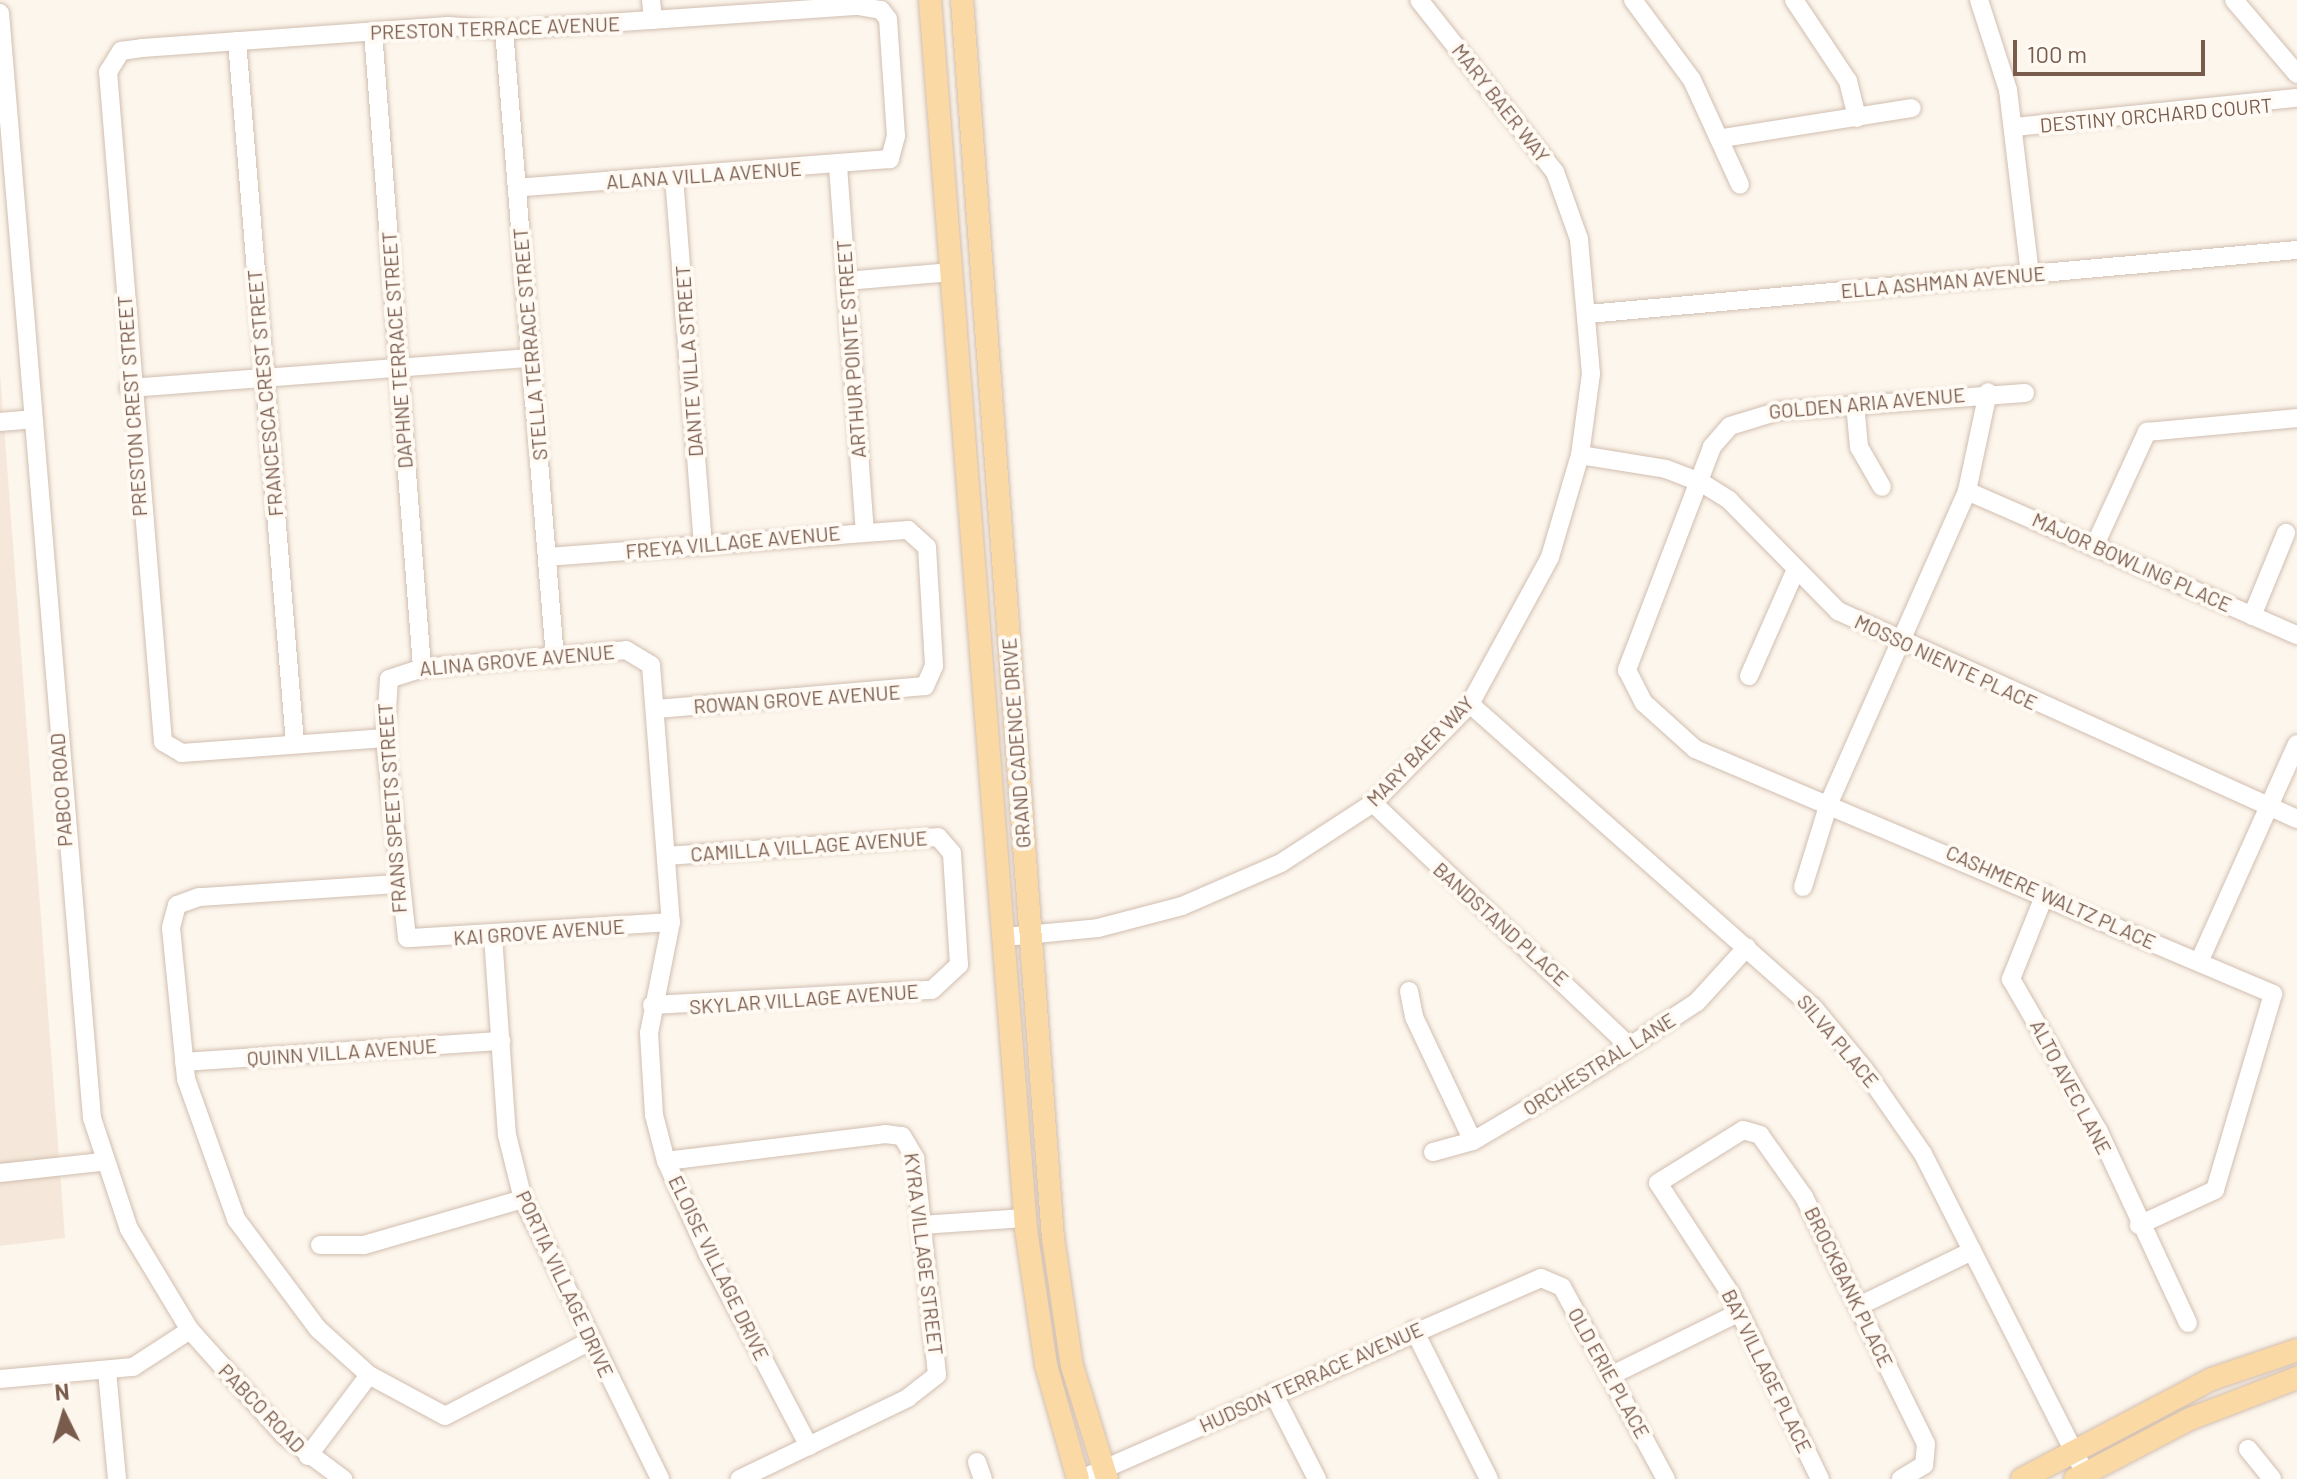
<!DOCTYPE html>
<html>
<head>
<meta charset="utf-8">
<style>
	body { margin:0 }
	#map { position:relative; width:2297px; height:1479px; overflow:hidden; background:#fdf6ec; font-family:Barlow,sans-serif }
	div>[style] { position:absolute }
	.residential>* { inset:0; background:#f5e8da }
	.roads { filter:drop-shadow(0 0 2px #d1beb0) drop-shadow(0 0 2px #d1beb0) }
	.minor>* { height:18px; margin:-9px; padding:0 9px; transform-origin:9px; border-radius:9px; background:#fff }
	.major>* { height:22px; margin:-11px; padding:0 11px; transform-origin:11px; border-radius:11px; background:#fbd9a5 }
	span { translate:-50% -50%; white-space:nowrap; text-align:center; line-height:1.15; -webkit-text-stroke:8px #fffaf3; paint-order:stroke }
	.street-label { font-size:20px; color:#7a5c4d }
	.north { position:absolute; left:24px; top:1375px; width:80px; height:80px; -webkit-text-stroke:6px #fffaf3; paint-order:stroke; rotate:355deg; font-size:22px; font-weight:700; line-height:32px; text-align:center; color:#7a5c4d }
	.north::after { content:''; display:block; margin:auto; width:28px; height:36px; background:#7a5c4d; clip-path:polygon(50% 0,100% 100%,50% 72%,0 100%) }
	.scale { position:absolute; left:2013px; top:40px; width:192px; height:36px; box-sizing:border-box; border:4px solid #7a5c4d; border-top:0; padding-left:10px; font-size:24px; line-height:28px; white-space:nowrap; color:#7a5c4d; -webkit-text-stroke:6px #fffaf3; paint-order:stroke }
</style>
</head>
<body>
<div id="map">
	<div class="residential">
		<i style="clip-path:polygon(0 372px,65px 1238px,0 1246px)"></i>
	</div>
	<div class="roads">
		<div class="minor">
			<i style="left:651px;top:0;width:20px;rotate:84deg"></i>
			<i style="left:1633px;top:0;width:99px;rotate:53.6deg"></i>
			<i style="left:1692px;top:80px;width:115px;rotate:65.4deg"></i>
			<i style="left:1794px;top:0;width:97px;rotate:56.3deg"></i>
			<i style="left:1848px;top:81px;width:38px;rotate:76deg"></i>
			<i style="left:1979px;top:0;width:95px;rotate:72.1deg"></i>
			<i style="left:2008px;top:90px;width:185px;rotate:83.2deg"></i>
			<i style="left:2234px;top:0;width:97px;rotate:49.6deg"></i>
			<i style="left:0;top:13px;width:1109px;rotate:85.24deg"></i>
			<i style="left:92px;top:1118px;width:117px;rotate:71.6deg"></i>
			<i style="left:129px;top:1229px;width:118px;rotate:58.9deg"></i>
			<i style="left:190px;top:1330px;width:141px;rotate:48.2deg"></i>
			<i style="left:284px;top:1435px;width:74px;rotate:36.7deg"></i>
			<i style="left:504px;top:30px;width:630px;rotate:85.36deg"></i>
			<i style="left:373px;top:32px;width:638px;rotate:85.59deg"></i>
			<i style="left:237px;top:41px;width:705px;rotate:85.28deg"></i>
			<i style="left:2014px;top:127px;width:284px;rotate:-5.9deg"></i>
			<i style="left:1723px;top:138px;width:191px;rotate:-9deg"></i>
			<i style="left:838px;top:166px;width:367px;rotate:85.8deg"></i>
			<i style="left:674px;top:177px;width:368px;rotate:85.5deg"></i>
			<i style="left:846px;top:281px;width:106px;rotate:-4.9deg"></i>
			<i style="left:1588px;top:314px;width:712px;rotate:-5.16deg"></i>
			<i style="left:129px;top:388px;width:403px;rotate:-4.3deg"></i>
			<i style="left:2025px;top:393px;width:247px;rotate:175.8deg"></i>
			<i style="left:1779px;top:411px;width:51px;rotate:163deg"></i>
			<i style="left:1730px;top:426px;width:28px;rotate:131deg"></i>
			<i style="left:1712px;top:447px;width:239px;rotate:110.9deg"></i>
			<i style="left:1627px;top:670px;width:37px;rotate:63deg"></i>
			<i style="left:1644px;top:703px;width:69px;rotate:42deg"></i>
			<i style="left:1695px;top:749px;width:628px;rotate:22.97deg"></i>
			<i style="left:2273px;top:994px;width:204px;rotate:106.5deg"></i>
			<i style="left:2215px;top:1190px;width:84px;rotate:155.3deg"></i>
			<i style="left:1855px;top:404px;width:43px;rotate:84.7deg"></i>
			<i style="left:1859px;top:447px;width:46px;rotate:60.1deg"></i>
			<i style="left:0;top:422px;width:32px;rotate:-5deg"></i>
			<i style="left:1580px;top:455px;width:87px;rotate:9.2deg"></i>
			<i style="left:1666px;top:469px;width:39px;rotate:21deg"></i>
			<i style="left:1702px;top:483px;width:32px;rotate:32deg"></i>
			<i style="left:1729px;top:500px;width:156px;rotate:45.5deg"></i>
			<i style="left:1838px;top:611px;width:504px;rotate:24.38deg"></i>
			<i style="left:1967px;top:491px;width:360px;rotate:23.6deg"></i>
			<i style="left:2094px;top:547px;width:127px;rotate:-65.3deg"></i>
			<i style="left:2147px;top:432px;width:151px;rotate:-5.3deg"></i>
			<i style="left:547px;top:557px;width:362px;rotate:-4.3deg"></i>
			<i style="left:908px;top:530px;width:25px;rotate:42deg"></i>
			<i style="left:927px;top:547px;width:119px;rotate:86.6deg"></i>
			<i style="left:934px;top:666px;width:22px;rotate:114deg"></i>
			<i style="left:925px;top:686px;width:269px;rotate:175.1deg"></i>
			<i style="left:2252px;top:616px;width:90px;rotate:-67.7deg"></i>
			<i style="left:1749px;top:676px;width:111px;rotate:-66.2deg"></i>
			<i style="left:1470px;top:704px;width:458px;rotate:41.5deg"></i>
			<i style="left:1813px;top:1007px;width:80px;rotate:50.6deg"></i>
			<i style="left:1864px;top:1069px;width:103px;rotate:55.2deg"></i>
			<i style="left:1923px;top:1154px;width:364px;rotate:63.1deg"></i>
			<i style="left:385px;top:738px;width:204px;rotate:175.8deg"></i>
			<i style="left:182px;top:753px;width:22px;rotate:-150deg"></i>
			<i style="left:163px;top:742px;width:672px;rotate:-94.69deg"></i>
			<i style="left:108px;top:72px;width:25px;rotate:-58deg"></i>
			<i style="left:121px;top:51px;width:21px;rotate:-8deg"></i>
			<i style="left:142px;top:48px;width:307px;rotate:-4.1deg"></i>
			<i style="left:448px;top:26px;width:56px;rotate:4.1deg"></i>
			<i style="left:504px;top:30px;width:355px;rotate:-3.9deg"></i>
			<i style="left:858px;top:6px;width:23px;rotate:10deg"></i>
			<i style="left:881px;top:10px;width:11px;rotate:52deg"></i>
			<i style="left:888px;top:19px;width:117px;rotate:86.1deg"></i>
			<i style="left:896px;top:136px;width:24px;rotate:105deg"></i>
			<i style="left:890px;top:159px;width:374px;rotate:175.6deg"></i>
			<i style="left:1373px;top:803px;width:353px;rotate:43.5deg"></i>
			<i style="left:397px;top:884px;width:198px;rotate:176.2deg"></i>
			<i style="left:199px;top:897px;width:23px;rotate:160deg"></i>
			<i style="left:177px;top:905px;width:24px;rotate:105deg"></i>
			<i style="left:171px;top:928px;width:152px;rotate:84.3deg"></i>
			<i style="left:186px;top:1079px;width:149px;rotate:70.3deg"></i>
			<i style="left:236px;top:1219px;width:137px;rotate:53.3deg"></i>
			<i style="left:318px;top:1329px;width:69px;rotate:42deg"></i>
			<i style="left:369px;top:1375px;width:86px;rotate:28.3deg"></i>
			<i style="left:445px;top:1416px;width:163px;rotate:-27.3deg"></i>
			<i style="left:1803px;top:887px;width:88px;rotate:-72.8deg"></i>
			<i style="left:1829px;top:803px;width:341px;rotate:-66.1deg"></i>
			<i style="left:1967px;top:491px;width:101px;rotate:-78deg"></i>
			<i style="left:2045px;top:894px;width:92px;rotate:111.8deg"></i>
			<i style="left:2011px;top:979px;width:174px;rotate:60.1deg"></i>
			<i style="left:2098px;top:1130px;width:213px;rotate:65deg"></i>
			<i style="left:671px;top:922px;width:264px;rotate:176.5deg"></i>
			<i style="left:407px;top:938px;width:201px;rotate:-96.3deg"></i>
			<i style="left:385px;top:738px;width:59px;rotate:-86.1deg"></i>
			<i style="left:389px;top:679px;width:35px;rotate:-18deg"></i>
			<i style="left:422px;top:668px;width:205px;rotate:-5deg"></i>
			<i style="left:626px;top:650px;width:29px;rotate:31deg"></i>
			<i style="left:651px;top:665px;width:258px;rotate:85.6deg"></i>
			<i style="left:671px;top:922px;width:113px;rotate:101.2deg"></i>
			<i style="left:649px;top:1033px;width:82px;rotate:86.5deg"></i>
			<i style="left:654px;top:1115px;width:48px;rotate:75.4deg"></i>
			<i style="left:666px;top:1161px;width:102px;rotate:65.7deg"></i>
			<i style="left:708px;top:1254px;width:217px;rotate:62.3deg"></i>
			<i style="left:493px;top:936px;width:199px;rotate:86deg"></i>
			<i style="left:507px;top:1135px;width:66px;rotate:76deg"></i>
			<i style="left:523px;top:1199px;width:312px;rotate:63.9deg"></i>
			<i style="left:1005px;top:937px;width:93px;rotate:-5.5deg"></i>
			<i style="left:1098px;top:928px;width:87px;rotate:-14.7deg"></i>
			<i style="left:1182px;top:906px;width:108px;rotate:-23.5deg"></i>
			<i style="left:1281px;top:863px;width:110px;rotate:-33.1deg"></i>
			<i style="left:1373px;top:803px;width:139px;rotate:-45.6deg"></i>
			<i style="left:1470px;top:704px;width:167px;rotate:-61.4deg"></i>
			<i style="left:1550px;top:557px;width:106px;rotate:-73.6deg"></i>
			<i style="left:1580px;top:455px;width:82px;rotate:-82.3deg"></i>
			<i style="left:1591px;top:374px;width:136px;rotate:-95.1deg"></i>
			<i style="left:1579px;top:239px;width:71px;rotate:-109.7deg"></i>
			<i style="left:1555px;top:172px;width:219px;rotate:-128.3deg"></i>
			<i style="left:2199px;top:962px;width:239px;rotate:-65.8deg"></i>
			<i style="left:1409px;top:991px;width:26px;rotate:79deg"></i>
			<i style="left:1414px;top:1017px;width:137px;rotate:64.6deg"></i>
			<i style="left:652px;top:1005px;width:280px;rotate:-3.1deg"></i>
			<i style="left:932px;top:990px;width:37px;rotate:-43deg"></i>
			<i style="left:959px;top:965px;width:112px;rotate:-93.6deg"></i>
			<i style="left:952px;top:853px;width:21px;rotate:-131deg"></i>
			<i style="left:938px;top:837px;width:271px;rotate:176deg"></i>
			<i style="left:184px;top:1062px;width:318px;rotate:-3.8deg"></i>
			<i style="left:1433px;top:1152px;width:41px;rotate:-15.4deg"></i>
			<i style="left:1473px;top:1141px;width:145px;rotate:-30.6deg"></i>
			<i style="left:1598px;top:1067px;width:118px;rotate:-33.3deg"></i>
			<i style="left:1697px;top:1002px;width:74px;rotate:-47.7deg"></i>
			<i style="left:666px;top:1161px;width:221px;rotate:-7deg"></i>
			<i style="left:885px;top:1134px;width:17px;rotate:7deg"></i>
			<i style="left:902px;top:1136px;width:26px;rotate:59deg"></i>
			<i style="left:915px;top:1158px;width:218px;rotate:84.2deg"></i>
			<i style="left:937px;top:1375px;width:37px;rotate:142deg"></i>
			<i style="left:908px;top:1398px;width:187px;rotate:154.3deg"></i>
			<i style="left:0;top:1173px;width:103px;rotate:-6.2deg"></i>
			<i style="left:921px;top:1225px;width:104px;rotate:-3.9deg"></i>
			<i style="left:320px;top:1245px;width:44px"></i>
			<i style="left:364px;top:1245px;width:166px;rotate:-16.1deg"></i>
			<i style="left:1859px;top:1306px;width:126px;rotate:-26deg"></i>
			<i style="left:1414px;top:1330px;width:167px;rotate:63.3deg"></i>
			<i style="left:107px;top:1371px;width:108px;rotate:84.7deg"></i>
			<i style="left:1614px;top:1374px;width:140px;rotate:-26.2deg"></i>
			<i style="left:0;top:1379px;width:134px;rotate:-5.2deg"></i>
			<i style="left:133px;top:1367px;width:68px;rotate:-33deg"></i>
			<i style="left:1273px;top:1393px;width:97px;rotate:62.9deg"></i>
			<i style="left:2248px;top:1449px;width:38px;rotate:51deg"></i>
			<i style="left:308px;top:1456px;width:101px;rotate:-53deg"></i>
			<i style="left:977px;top:1462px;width:18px;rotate:71deg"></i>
			<i style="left:1081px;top:1479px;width:502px;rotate:-23.6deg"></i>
			<i style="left:1541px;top:1278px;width:23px;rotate:23deg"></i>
			<i style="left:1562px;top:1287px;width:218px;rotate:61.6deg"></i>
			<i style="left:1820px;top:1479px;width:207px;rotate:-115.8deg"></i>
			<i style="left:1730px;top:1293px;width:131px;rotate:-123.2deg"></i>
			<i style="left:1658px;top:1183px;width:100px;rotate:-31.9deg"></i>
			<i style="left:1743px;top:1130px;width:18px;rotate:16deg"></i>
			<i style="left:1760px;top:1135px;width:76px;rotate:54.6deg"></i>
			<i style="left:1804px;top:1197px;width:275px;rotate:63.7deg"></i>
			<i style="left:1926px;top:1444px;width:21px;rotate:95deg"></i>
			<i style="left:1924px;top:1465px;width:27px;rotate:149deg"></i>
		</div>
		<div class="major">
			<i style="left:930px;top:0;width:1233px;rotate:85.53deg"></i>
			<i style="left:1026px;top:1229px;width:137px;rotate:81.6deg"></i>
			<i style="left:1046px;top:1365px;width:118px;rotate:74.3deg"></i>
			<i style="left:962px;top:0;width:1241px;rotate:85.8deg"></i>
			<i style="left:1053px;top:1238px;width:129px;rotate:81.6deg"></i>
			<i style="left:1072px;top:1366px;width:118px;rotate:72.8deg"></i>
			<i style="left:2022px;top:1479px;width:215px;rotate:-27.8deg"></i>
			<i style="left:2212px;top:1379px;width:90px;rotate:-18.8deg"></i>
			<i style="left:2075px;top:1479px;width:130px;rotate:-27.6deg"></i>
			<i style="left:2190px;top:1419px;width:115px;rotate:-21deg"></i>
		</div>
	</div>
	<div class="street-label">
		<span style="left:495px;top:28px;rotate:-2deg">PRESTON TERRACE AVENUE</span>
		<span style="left:1501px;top:103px;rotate:52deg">MARY BAER WAY</span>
		<span style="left:2156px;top:115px;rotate:-5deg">DESTINY ORCHARD COURT</span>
		<span style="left:704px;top:175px;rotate:-4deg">ALANA VILLA AVENUE</span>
		<span style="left:1943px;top:282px;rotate:-5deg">ELLA ASHMAN AVENUE</span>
		<span style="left:530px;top:344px;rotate:-95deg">STELLA TERRACE STREET</span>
		<span style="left:851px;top:349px;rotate:-94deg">ARTHUR POINTE STREET</span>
		<span style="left:397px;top:350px;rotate:-94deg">DAPHNE TERRACE STREET</span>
		<span style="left:689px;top:361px;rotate:-94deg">DANTE VILLA STREET</span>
		<span style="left:265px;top:393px;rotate:-95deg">FRANCESCA CREST STREET</span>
		<span style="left:1867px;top:403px;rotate:-5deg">GOLDEN ARIA AVENUE</span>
		<span style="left:132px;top:406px;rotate:-94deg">PRESTON CREST STREET</span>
		<span style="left:733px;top:542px;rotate:-5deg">FREYA VILLAGE AVENUE</span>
		<span style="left:2132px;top:562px;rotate:24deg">MAJOR BOWLING PLACE</span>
		<span style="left:517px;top:660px;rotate:-5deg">ALINA GROVE AVENUE</span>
		<span style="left:1946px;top:662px;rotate:25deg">MOSSO NIENTE PLACE</span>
		<span style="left:797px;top:699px;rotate:-4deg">ROWAN GROVE AVENUE</span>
		<span style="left:1016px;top:743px;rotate:-94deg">GRAND CADENCE DRIVE</span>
		<span style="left:1420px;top:751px;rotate:-46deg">MARY BAER WAY</span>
		<span style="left:61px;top:790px;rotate:-94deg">PABCO ROAD</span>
		<span style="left:392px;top:808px;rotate:-94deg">FRANS SPEETS STREET</span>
		<span style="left:809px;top:846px;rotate:-4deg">CAMILLA VILLAGE AVENUE</span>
		<span style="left:2051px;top:897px;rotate:24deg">CASHMERE WALTZ PLACE</span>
		<span style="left:1501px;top:924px;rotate:42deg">BANDSTAND PLACE</span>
		<span style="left:539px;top:932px;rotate:-4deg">KAI GROVE AVENUE</span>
		<span style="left:804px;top:999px;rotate:-4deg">SKYLAR VILLAGE AVENUE</span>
		<span style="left:1838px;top:1041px;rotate:50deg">SILVA PLACE</span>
		<span style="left:342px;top:1052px;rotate:-4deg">QUINN VILLA AVENUE</span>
		<span style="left:1599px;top:1064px;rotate:-32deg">ORCHESTRAL LANE</span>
		<span style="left:2071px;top:1087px;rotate:62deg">ALTO AVEC LANE</span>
		<span style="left:924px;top:1254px;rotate:83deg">KYRA VILLAGE STREET</span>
		<span style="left:719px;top:1268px;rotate:64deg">ELOISE VILLAGE DRIVE</span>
		<span style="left:565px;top:1284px;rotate:65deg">PORTIA VILLAGE DRIVE</span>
		<span style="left:1849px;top:1287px;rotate:64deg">BROCKBANK PLACE</span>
		<span style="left:1767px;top:1371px;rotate:64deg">BAY VILLAGE PLACE</span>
		<span style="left:1609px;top:1373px;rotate:61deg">OLD ERIE PLACE</span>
		<span style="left:1311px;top:1377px;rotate:-24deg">HUDSON TERRACE AVENUE</span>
		<span style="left:262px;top:1408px;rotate:46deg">PABCO ROAD</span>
	</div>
	<div class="north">N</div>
	<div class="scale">100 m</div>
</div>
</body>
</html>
